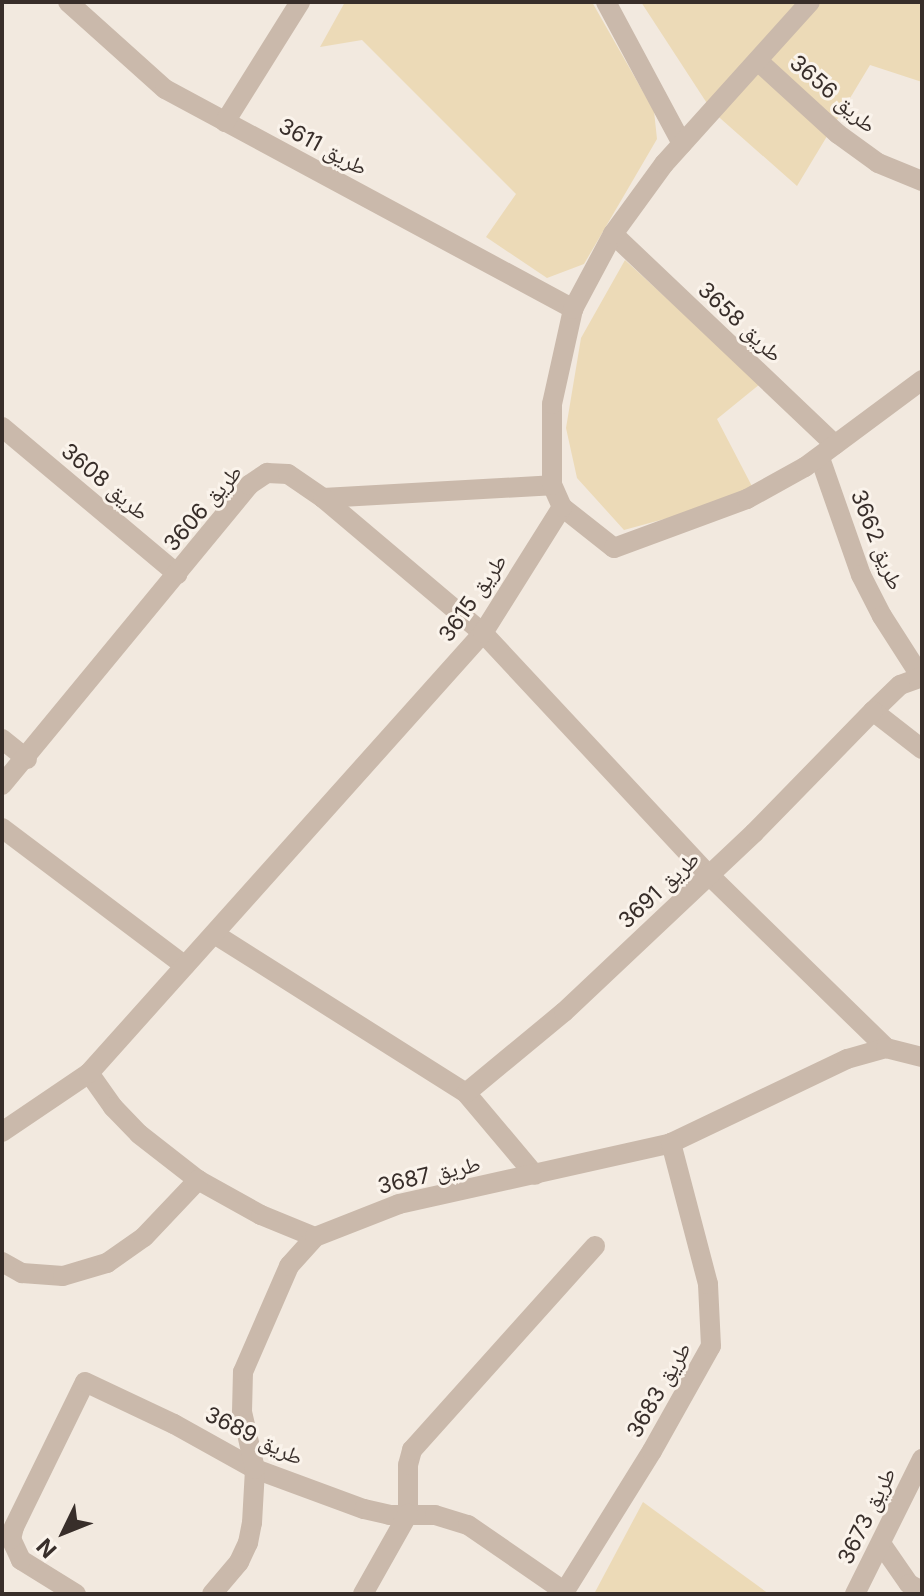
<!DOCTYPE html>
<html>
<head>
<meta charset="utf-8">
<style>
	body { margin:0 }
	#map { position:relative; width:924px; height:1596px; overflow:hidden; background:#f2e9df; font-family:Inter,"Noto Naskh Arabic",sans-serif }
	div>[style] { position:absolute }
	.sand>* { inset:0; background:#ecdab7 }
	.street>* { height:20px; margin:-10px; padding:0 10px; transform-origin:10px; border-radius:10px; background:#cab9ab }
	span { translate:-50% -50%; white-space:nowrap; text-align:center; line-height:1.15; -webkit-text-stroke:6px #faf3eb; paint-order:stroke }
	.street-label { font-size:22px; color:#382e2a }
	.frame { position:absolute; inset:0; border:4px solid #382e2a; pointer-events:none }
	.north { position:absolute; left:24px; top:1492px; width:80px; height:80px; -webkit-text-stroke:6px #faf3eb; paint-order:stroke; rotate:227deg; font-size:22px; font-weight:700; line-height:32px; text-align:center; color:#382e2a }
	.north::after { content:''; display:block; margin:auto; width:28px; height:36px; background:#382e2a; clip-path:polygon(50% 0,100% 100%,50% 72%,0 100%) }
</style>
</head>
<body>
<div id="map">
	<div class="sand">
		<i style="clip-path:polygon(345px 2px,592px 2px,654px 111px,657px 139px,584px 264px,547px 278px,486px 237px,516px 194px,362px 40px,320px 47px)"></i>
		<i style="clip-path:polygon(641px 2px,922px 2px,922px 82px,870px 65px,797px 186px,712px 111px)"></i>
		<i style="clip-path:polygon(625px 260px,760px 384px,717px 419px,756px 494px,624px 530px,577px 478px,566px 428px,581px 338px)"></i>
		<i style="clip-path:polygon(643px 1502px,769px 1594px,594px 1594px)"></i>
	</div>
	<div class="street">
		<i style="left:68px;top:2px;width:130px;rotate:41.9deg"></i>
		<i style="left:165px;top:89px;width:464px;rotate:28.3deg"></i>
		<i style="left:606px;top:2px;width:161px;rotate:61.8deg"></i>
		<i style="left:758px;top:61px;width:108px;rotate:42.4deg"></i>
		<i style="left:838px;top:134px;width:49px;rotate:35.9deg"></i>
		<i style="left:878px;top:163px;width:48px;rotate:22.2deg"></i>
		<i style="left:225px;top:122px;width:142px;rotate:-58deg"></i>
		<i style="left:613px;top:234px;width:306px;rotate:43.5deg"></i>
		<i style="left:2px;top:427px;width:229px;rotate:40deg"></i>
		<i style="left:820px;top:458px;width:124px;rotate:70.7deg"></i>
		<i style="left:861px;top:575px;width:46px;rotate:62.9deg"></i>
		<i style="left:882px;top:616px;width:72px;rotate:57.4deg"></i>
		<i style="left:323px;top:498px;width:229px;rotate:-3.2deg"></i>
		<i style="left:562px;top:507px;width:66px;rotate:38.3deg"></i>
		<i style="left:614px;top:548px;width:142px;rotate:-20.2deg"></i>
		<i style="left:747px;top:499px;width:66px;rotate:-28.9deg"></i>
		<i style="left:805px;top:467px;width:146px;rotate:-36.6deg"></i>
		<i style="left:922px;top:677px;width:23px;rotate:160deg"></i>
		<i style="left:900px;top:685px;width:37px;rotate:136deg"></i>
		<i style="left:873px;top:711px;width:62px;rotate:37.8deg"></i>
		<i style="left:2px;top:739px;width:32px;rotate:39deg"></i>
		<i style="left:2px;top:785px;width:389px;rotate:-50.5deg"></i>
		<i style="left:249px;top:485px;width:22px;rotate:-34deg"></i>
		<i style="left:267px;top:473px;width:21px;rotate:3deg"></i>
		<i style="left:288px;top:474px;width:42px;rotate:34.4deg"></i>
		<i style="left:323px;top:498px;width:209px;rotate:40.2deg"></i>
		<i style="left:483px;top:633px;width:331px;rotate:47deg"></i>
		<i style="left:709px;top:875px;width:248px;rotate:44.3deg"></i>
		<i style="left:2px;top:828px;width:229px;rotate:37deg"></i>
		<i style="left:216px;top:935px;width:296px;rotate:32.3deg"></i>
		<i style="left:466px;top:1093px;width:107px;rotate:49.9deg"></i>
		<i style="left:89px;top:1073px;width:42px;rotate:54.8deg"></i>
		<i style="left:113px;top:1107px;width:37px;rotate:46deg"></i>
		<i style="left:139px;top:1134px;width:75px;rotate:37.9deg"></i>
		<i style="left:198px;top:1180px;width:72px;rotate:29.1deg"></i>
		<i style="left:261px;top:1215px;width:58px;rotate:22.2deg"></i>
		<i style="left:466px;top:1093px;width:127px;rotate:-39.6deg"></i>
		<i style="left:564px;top:1012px;width:261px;rotate:-43.3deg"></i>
		<i style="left:754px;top:833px;width:170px;rotate:-45.7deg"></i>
		<i style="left:2px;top:1132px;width:105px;rotate:-34.1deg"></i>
		<i style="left:89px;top:1073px;width:591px;rotate:-48.16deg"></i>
		<i style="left:483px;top:633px;width:149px;rotate:-57.9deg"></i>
		<i style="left:562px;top:507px;width:24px;rotate:-114deg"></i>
		<i style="left:552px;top:485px;width:81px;rotate:-90deg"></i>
		<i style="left:552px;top:404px;width:97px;rotate:-77.5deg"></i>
		<i style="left:573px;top:309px;width:85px;rotate:-61.9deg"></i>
		<i style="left:613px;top:234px;width:87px;rotate:-53.9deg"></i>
		<i style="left:664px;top:164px;width:218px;rotate:-48deg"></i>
		<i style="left:2px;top:1262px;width:23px;rotate:29deg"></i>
		<i style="left:22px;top:1273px;width:41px;rotate:4.2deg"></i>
		<i style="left:63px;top:1276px;width:46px;rotate:-16.5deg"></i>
		<i style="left:107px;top:1263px;width:45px;rotate:-35.1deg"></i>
		<i style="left:144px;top:1237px;width:79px;rotate:-46.5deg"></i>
		<i style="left:408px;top:1514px;width:49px;rotate:-90deg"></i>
		<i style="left:408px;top:1465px;width:16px;rotate:-75deg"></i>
		<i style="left:412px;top:1450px;width:274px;rotate:-48.1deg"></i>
		<i style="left:882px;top:1545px;width:47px;rotate:55.3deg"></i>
		<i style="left:909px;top:1584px;width:15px;rotate:28deg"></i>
		<i style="left:76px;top:1594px;width:65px;rotate:-148.3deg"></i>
		<i style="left:21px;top:1560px;width:23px;rotate:-115deg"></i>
		<i style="left:11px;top:1539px;width:12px;rotate:-76deg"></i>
		<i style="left:14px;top:1527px;width:161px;rotate:-63.9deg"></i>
		<i style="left:85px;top:1382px;width:98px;rotate:25.3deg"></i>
		<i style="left:174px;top:1424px;width:93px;rotate:29.1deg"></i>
		<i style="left:255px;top:1469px;width:116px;rotate:20.2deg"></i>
		<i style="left:364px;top:1509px;width:26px;rotate:13deg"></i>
		<i style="left:389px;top:1515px;width:46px"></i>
		<i style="left:435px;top:1515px;width:34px;rotate:17deg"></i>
		<i style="left:468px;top:1525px;width:118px;rotate:34.6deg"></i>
		<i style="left:212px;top:1594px;width:42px;rotate:-49.8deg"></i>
		<i style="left:239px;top:1562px;width:21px;rotate:-65deg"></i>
		<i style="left:248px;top:1543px;width:20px;rotate:-79deg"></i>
		<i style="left:252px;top:1523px;width:54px;rotate:-86.8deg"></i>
		<i style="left:255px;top:1469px;width:58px;rotate:-102.8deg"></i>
		<i style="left:242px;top:1412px;width:40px;rotate:-88.6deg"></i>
		<i style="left:243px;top:1372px;width:116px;rotate:-66.5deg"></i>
		<i style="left:289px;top:1266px;width:39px;rotate:-48deg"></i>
		<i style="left:315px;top:1237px;width:90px;rotate:-21.4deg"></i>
		<i style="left:399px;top:1204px;width:279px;rotate:-12.6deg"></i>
		<i style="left:671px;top:1143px;width:195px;rotate:-25.5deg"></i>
		<i style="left:847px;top:1059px;width:41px;rotate:-15.8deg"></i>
		<i style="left:886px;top:1048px;width:37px;rotate:14deg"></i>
		<i style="left:363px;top:1594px;width:92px;rotate:-60.6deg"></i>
		<i style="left:563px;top:1594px;width:168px;rotate:-58.1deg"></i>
		<i style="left:652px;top:1451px;width:120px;rotate:-60.7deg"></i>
		<i style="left:711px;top:1346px;width:62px;rotate:-92.8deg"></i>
		<i style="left:708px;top:1284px;width:146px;rotate:-104.7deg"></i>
		<i style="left:855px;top:1594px;width:151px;rotate:-63.6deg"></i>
	</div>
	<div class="street-label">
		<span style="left:833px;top:94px;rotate:41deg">طريق 3656</span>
		<span style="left:323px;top:147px;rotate:28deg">طريق 3611</span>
		<span style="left:740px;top:322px;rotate:43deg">طريق 3658</span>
		<span style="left:105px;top:482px;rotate:40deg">طريق 3608</span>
		<span style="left:203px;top:508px;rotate:-49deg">طريق 3606</span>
		<span style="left:877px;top:540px;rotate:68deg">طريق 3662</span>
		<span style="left:473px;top:598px;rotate:-55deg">طريق 3615</span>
		<span style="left:659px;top:890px;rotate:-43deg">طريق 3691</span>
		<span style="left:429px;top:1175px;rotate:-13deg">طريق 3687</span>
		<span style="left:659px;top:1390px;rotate:-60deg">طريق 3683</span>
		<span style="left:254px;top:1436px;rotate:26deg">طريق 3689</span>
		<span style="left:867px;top:1516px;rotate:-64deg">طريق 3673</span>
	</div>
	<div class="frame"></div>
	<div class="north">N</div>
</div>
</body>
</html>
